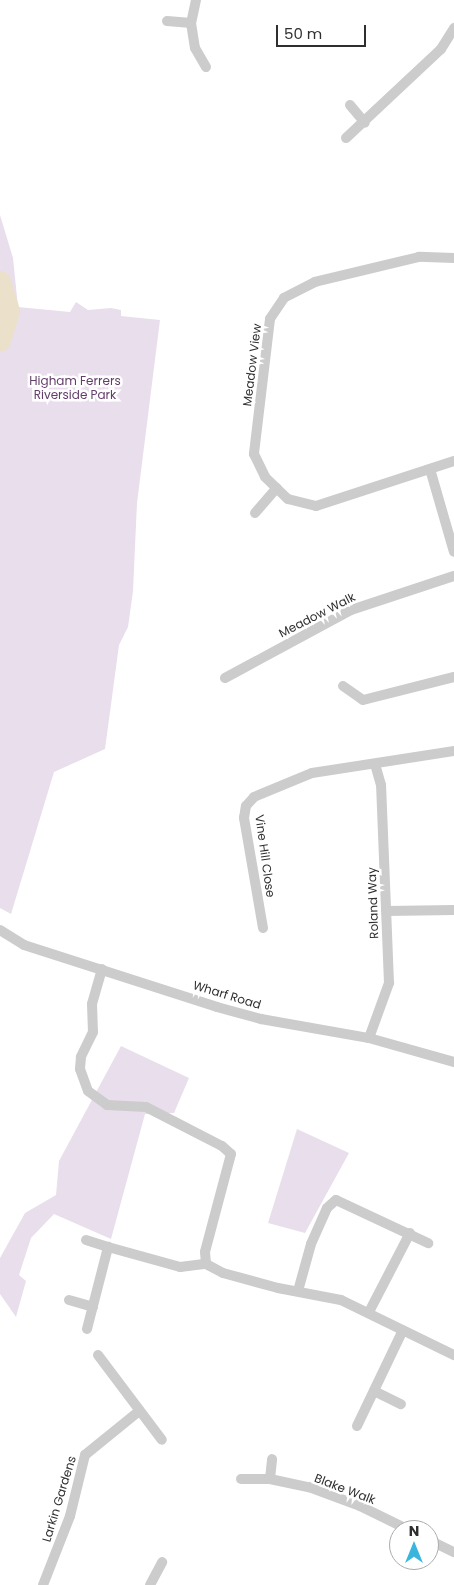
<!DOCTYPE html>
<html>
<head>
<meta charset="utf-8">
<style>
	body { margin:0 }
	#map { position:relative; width:454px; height:1585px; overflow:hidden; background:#fff; font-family:Poppins,sans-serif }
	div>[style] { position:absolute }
	.green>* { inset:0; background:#e9deec }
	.river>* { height:21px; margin:-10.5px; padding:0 10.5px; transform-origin:10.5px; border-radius:10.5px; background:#ebe1cb }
	.street>* { height:10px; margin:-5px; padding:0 5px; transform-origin:5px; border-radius:5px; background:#ccc }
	span { translate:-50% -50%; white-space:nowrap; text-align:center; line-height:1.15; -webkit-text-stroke:5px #fff; paint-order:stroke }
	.street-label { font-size:12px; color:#2f2f2f }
	.park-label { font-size:12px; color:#633e6a }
	.north { position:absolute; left:389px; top:1520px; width:50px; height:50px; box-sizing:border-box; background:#fff; border:1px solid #acacac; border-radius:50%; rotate:0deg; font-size:14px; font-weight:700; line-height:20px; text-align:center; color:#2f2f2f }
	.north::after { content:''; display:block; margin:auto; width:18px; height:22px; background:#3ab6de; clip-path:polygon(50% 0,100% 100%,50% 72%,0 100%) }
	.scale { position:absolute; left:276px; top:25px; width:90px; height:22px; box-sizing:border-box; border:2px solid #2f2f2f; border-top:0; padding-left:6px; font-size:15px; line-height:18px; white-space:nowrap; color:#2f2f2f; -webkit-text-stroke:4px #fff; paint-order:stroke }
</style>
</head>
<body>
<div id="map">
	<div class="green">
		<i style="clip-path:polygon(0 215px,13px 258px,18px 307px,70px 312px,76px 302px,88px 310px,111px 308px,121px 310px,121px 316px,160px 320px,137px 503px,133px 591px,128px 627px,119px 645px,105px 749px,54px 772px,11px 914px,0 908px)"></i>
		<i style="clip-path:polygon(121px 1046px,189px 1078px,174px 1113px,145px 1114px,111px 1239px,54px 1214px,31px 1238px,19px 1275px,26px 1281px,16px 1317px,0 1294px,0 1258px,25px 1213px,56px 1195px,59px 1161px)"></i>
		<i style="clip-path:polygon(297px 1129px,349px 1153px,305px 1233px,268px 1223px)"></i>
	</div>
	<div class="river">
		<i style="left:0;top:281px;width:31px;rotate:73deg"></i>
		<i style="left:9px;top:311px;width:31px;rotate:107deg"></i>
	</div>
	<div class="street">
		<i style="left:196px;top:0;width:24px;rotate:102deg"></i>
		<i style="left:191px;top:23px;width:25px;rotate:81deg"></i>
		<i style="left:195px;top:48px;width:22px;rotate:60deg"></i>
		<i style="left:167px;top:21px;width:24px;rotate:5deg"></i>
		<i style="left:350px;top:105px;width:23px;rotate:50deg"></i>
		<i style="left:346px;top:138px;width:130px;rotate:-43.1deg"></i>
		<i style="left:441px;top:49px;width:25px;rotate:-58deg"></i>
		<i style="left:454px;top:258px;width:35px;rotate:-178deg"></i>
		<i style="left:419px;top:257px;width:107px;rotate:166.5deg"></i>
		<i style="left:315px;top:282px;width:35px;rotate:153deg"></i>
		<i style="left:284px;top:298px;width:25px;rotate:124deg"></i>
		<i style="left:270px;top:319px;width:136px;rotate:96.8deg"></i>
		<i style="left:254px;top:454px;width:25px;rotate:64deg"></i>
		<i style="left:265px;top:477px;width:32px;rotate:44deg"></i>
		<i style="left:288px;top:499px;width:29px;rotate:14deg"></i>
		<i style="left:316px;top:506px;width:145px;rotate:-18.1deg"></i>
		<i style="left:430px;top:469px;width:86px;rotate:73.9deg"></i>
		<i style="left:255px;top:513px;width:33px;rotate:-49deg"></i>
		<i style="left:225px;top:678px;width:143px;rotate:-28.4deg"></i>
		<i style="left:351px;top:610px;width:108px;rotate:-18.3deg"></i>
		<i style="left:343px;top:686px;width:24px;rotate:35deg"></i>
		<i style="left:363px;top:700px;width:94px;rotate:-14.2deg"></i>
		<i style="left:386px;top:911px;width:68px;rotate:-0.8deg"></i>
		<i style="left:263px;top:928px;width:112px;rotate:-99.8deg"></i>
		<i style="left:244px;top:818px;width:12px;rotate:-81deg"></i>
		<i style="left:246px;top:806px;width:12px;rotate:-48deg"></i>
		<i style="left:254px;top:797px;width:63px;rotate:-22.5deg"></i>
		<i style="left:312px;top:773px;width:144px;rotate:-8.8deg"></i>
		<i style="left:0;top:930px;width:28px;rotate:32deg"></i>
		<i style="left:24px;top:945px;width:203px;rotate:17.8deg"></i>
		<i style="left:217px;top:1007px;width:46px;rotate:15.3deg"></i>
		<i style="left:261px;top:1019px;width:110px;rotate:10deg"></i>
		<i style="left:369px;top:1038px;width:88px;rotate:15.8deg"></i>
		<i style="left:102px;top:969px;width:36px;rotate:106deg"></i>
		<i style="left:92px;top:1004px;width:28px;rotate:88deg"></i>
		<i style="left:93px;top:1032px;width:28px;rotate:116deg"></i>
		<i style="left:81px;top:1057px;width:12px;rotate:95deg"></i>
		<i style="left:80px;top:1069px;width:23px;rotate:70deg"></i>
		<i style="left:88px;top:1091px;width:24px;rotate:36deg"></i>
		<i style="left:107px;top:1105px;width:39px;rotate:3deg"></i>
		<i style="left:146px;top:1107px;width:85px;rotate:27.2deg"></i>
		<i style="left:222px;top:1146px;width:12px;rotate:42deg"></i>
		<i style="left:231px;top:1154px;width:101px;rotate:104.9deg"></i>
		<i style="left:205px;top:1252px;width:12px;rotate:85deg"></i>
		<i style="left:206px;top:1264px;width:19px;rotate:28deg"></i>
		<i style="left:223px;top:1273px;width:57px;rotate:15.3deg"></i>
		<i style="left:278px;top:1288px;width:64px;rotate:10.8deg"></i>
		<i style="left:341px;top:1300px;width:126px;rotate:26deg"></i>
		<i style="left:369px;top:1038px;width:59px;rotate:-70deg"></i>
		<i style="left:389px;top:983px;width:198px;rotate:-92.3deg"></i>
		<i style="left:381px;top:785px;width:22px;rotate:-106deg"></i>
		<i style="left:86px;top:1240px;width:23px;rotate:18deg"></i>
		<i style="left:298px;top:1291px;width:49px;rotate:-74.5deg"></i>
		<i style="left:311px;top:1244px;width:39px;rotate:-66deg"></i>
		<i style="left:327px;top:1208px;width:12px;rotate:-42deg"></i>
		<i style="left:336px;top:1200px;width:102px;rotate:25.1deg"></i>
		<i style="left:69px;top:1300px;width:25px;rotate:16deg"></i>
		<i style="left:369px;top:1312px;width:89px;rotate:-62.6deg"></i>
		<i style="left:87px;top:1329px;width:85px;rotate:-75.6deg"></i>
		<i style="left:108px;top:1247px;width:75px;rotate:15.5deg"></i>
		<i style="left:180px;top:1267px;width:26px;rotate:-7deg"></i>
		<i style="left:98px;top:1355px;width:106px;rotate:53deg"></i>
		<i style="left:374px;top:1391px;width:30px;rotate:26deg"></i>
		<i style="left:357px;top:1426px;width:106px;rotate:-64.4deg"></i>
		<i style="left:241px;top:1479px;width:29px"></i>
		<i style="left:270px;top:1479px;width:40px;rotate:12deg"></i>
		<i style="left:309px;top:1487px;width:54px;rotate:20.4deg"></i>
		<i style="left:360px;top:1506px;width:55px;rotate:26.1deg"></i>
		<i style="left:270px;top:1479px;width:20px;rotate:-84deg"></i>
		<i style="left:429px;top:1540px;width:28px;rotate:26deg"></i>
		<i style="left:43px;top:1585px;width:74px;rotate:-68.6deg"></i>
		<i style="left:70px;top:1516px;width:63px;rotate:-76.2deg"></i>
		<i style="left:85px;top:1455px;width:68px;rotate:-39.1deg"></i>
		<i style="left:150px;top:1585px;width:26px;rotate:-62deg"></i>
	</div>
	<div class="street-label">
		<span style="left:252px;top:365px;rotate:-83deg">Meadow View</span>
		<span style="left:317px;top:615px;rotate:-27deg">Meadow Walk</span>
		<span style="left:265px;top:856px;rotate:82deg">Vine Hill Close</span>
		<span style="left:373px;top:903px;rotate:-92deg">Roland Way</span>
		<span style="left:227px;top:995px;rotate:17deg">Wharf Road</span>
		<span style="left:345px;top:1489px;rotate:21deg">Blake Walk</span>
		<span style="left:59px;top:1499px;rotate:-73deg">Larkin Gardens</span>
	</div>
	<div class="park-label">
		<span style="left:75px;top:388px">Higham Ferrers<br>Riverside Park</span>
	</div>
	<div class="north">N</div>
	<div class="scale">50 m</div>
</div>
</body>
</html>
